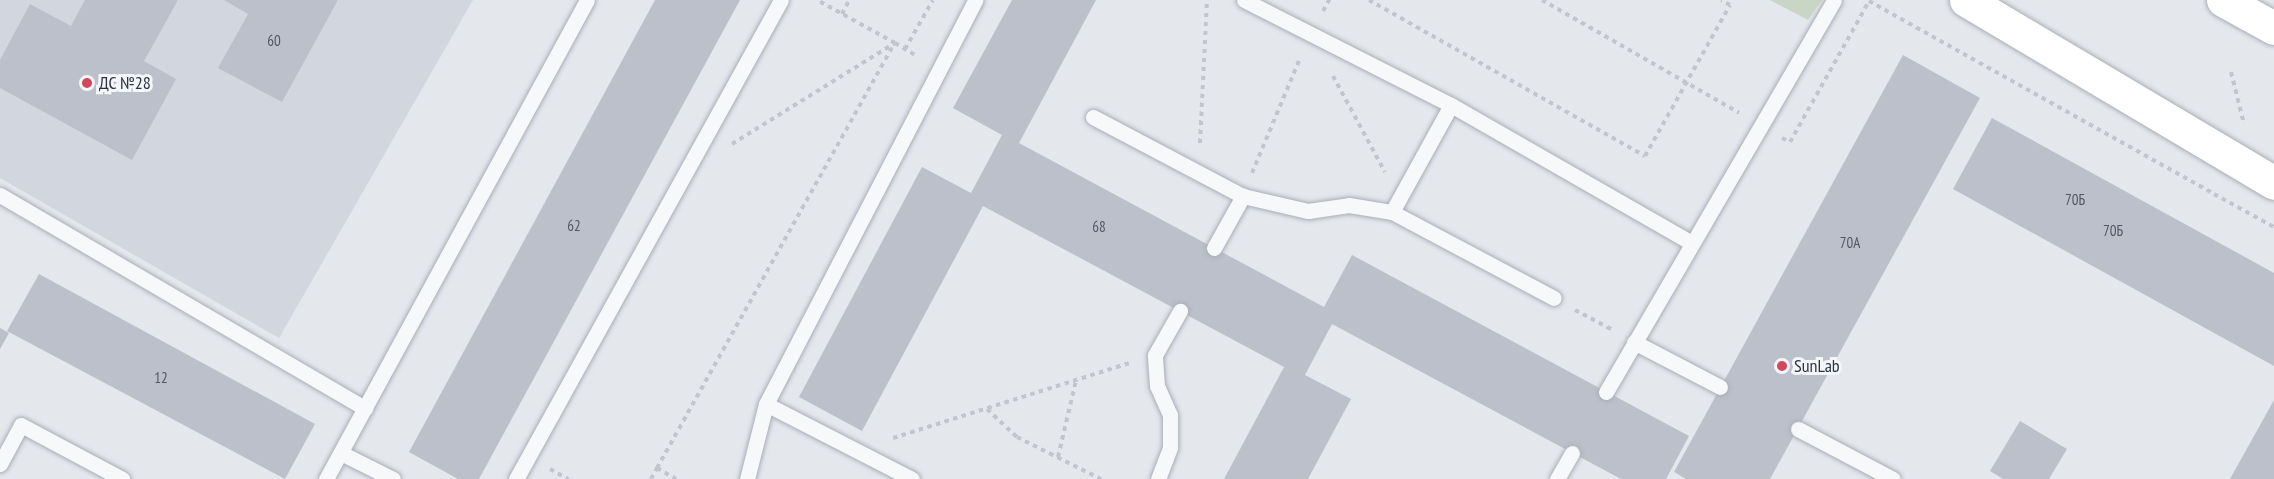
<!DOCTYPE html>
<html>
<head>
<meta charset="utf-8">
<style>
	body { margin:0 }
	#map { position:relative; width:2274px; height:479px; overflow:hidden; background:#e4e7ec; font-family:"PT Sans Narrow",sans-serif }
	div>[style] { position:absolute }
	.built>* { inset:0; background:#d2d6de }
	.green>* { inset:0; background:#c9d6c5 }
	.building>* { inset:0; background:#bbc0ca }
	.path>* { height:4px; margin-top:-2px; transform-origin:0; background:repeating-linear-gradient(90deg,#c2c5cb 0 4.5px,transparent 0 9px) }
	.roads { filter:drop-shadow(0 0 2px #a9aeb7) drop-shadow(0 0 2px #a9aeb7) }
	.lane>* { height:15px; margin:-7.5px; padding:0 7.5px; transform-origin:7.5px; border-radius:7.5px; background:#f7f8fa }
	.secondary>* { height:33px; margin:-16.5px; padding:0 16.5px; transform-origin:16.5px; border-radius:16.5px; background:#fff }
	.dots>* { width:16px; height:16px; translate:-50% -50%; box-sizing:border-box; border:3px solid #f4f6f9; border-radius:50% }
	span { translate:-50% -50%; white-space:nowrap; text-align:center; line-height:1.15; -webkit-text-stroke:6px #f4f6f9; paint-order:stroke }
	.number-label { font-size:15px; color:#4f5766 }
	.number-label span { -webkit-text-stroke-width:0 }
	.poi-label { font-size:18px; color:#2b3445 }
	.left { translate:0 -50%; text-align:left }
</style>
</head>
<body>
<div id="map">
	<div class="built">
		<i style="clip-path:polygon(0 0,473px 0,279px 338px,0 178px)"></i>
	</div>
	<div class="green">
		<i style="clip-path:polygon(1770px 0,1822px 0,1808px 20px)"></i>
	</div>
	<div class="building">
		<i style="clip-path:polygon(85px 0,178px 0,144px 61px,176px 79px,132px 160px,0 88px,0 60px,30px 4px,71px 26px)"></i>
		<i style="clip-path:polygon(224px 0,338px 0,282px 102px,218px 68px,248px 14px)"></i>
		<i style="clip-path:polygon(655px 0,740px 0,479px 479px,458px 479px,409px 452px)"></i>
		<i style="clip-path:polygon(1012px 0,1096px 0,1019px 143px,1324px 307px,1352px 255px,1689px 436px,1666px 479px,1621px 479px,1332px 324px,1305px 375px,1351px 399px,1308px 479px,1224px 479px,1284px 367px,983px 206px,862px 431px,799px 397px,922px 167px,971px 193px,1002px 135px,953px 108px)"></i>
		<i style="clip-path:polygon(1903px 55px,1980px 98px,1770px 479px,1686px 479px,1674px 472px)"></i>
		<i style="clip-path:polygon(1992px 118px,2274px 273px,2274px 366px,1953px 189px)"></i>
		<i style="clip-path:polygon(39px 274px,315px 424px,285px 479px,7px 331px)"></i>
		<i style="clip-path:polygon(0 328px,9px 333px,0 349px)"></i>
		<i style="clip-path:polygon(2274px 400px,2274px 479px,2230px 479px)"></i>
		<i style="clip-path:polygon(2020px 421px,2067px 449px,2049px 479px,2003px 479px,1990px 471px)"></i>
	</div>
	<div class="path">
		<i style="left:1369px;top:0;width:317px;rotate:29.5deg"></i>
		<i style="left:1645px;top:156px;width:173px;rotate:-60.6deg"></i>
		<i style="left:1730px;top:5px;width:10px;rotate:-151deg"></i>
		<i style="left:1542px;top:0;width:227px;rotate:29.8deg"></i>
		<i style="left:1323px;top:11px;width:13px;rotate:-61deg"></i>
		<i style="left:842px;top:14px;width:16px;rotate:-63deg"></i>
		<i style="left:905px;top:49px;width:56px;rotate:-60.3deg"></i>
		<i style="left:2231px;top:72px;width:54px;rotate:76deg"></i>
		<i style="left:1333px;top:76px;width:109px;rotate:61.6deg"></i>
		<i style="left:1782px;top:138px;width:9px;rotate:27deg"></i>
		<i style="left:1790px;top:142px;width:162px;rotate:-60.7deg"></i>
		<i style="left:1869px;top:1px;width:395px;rotate:29.2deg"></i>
		<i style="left:1200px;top:143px;width:143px;rotate:-87.2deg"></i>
		<i style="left:732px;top:144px;width:192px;rotate:-31.8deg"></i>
		<i style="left:895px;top:43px;width:89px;rotate:-151.1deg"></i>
		<i style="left:1252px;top:173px;width:125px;rotate:-67.3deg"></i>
		<i style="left:2214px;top:194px;width:68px;rotate:28.8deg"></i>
		<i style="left:1575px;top:310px;width:41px;rotate:27.8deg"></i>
		<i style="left:987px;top:409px;width:41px;rotate:43deg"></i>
		<i style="left:1017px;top:437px;width:94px;rotate:26.6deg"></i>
		<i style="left:893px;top:438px;width:248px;rotate:-17.6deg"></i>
		<i style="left:1058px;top:457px;width:79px;rotate:-76.8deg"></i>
		<i style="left:657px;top:468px;width:487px;rotate:-60.8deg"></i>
		<i style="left:895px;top:43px;width:26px;rotate:31deg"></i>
		<i style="left:550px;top:469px;width:21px;rotate:29deg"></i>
		<i style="left:651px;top:479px;width:13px;rotate:-61deg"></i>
		<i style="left:657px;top:468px;width:22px;rotate:30deg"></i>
	</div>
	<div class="roads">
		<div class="lane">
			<i style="left:1244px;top:0;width:232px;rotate:26.9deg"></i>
			<i style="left:1451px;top:105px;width:275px;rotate:29.8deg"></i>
			<i style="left:1093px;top:117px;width:170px;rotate:27.8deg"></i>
			<i style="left:1243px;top:196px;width:67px;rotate:13deg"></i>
			<i style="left:1308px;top:211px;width:41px;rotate:-8.3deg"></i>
			<i style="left:1349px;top:205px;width:44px;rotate:9.2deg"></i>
			<i style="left:1392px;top:212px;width:183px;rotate:28deg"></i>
			<i style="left:0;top:195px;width:423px;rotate:30.3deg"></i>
			<i style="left:1392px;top:212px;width:122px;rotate:-61.1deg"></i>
			<i style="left:1214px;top:248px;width:60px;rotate:-60.9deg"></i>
			<i style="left:1634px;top:342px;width:97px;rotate:27.6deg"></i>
			<i style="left:1606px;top:392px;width:453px;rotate:-59.8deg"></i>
			<i style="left:766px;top:404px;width:164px;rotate:27.2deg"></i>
			<i style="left:1798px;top:429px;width:107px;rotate:27.8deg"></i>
			<i style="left:341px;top:453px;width:58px;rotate:26.6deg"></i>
			<i style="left:0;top:464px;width:44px;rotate:-61.7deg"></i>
			<i style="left:21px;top:425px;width:115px;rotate:28.1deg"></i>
			<i style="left:326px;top:479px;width:545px;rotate:-61.41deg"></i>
			<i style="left:516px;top:479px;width:547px;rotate:-61.05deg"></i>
			<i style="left:747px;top:479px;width:77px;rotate:-75.8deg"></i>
			<i style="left:766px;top:404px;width:455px;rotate:-62.6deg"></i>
			<i style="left:1158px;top:479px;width:34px;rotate:-69deg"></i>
			<i style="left:1170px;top:447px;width:32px;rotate:-90deg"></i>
			<i style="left:1170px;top:415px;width:32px;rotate:-114deg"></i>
			<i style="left:1157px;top:386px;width:31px;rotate:-94deg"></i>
			<i style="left:1155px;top:355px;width:51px;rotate:-60.4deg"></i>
			<i style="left:1557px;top:479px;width:30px;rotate:-60deg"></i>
		</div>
		<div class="secondary">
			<i style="left:1966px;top:0;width:358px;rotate:30.7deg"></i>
			<i style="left:2223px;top:0;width:58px;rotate:28.8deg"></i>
		</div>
	</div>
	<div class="dots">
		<i style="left:87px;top:83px;background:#d1495b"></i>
		<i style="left:1782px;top:366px;background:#d1495b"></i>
	</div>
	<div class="number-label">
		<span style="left:274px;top:41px">60</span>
		<span style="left:2075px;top:200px">70Б</span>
		<span style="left:574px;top:226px">62</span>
		<span style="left:1099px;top:227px">68</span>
		<span style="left:2113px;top:231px">70Б</span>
		<span style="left:1850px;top:243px">70А</span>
		<span style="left:161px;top:378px">12</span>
	</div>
	<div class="poi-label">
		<span class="left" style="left:99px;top:83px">ДС №28</span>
		<span class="left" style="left:1794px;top:366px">SunLab</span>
	</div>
</div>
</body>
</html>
